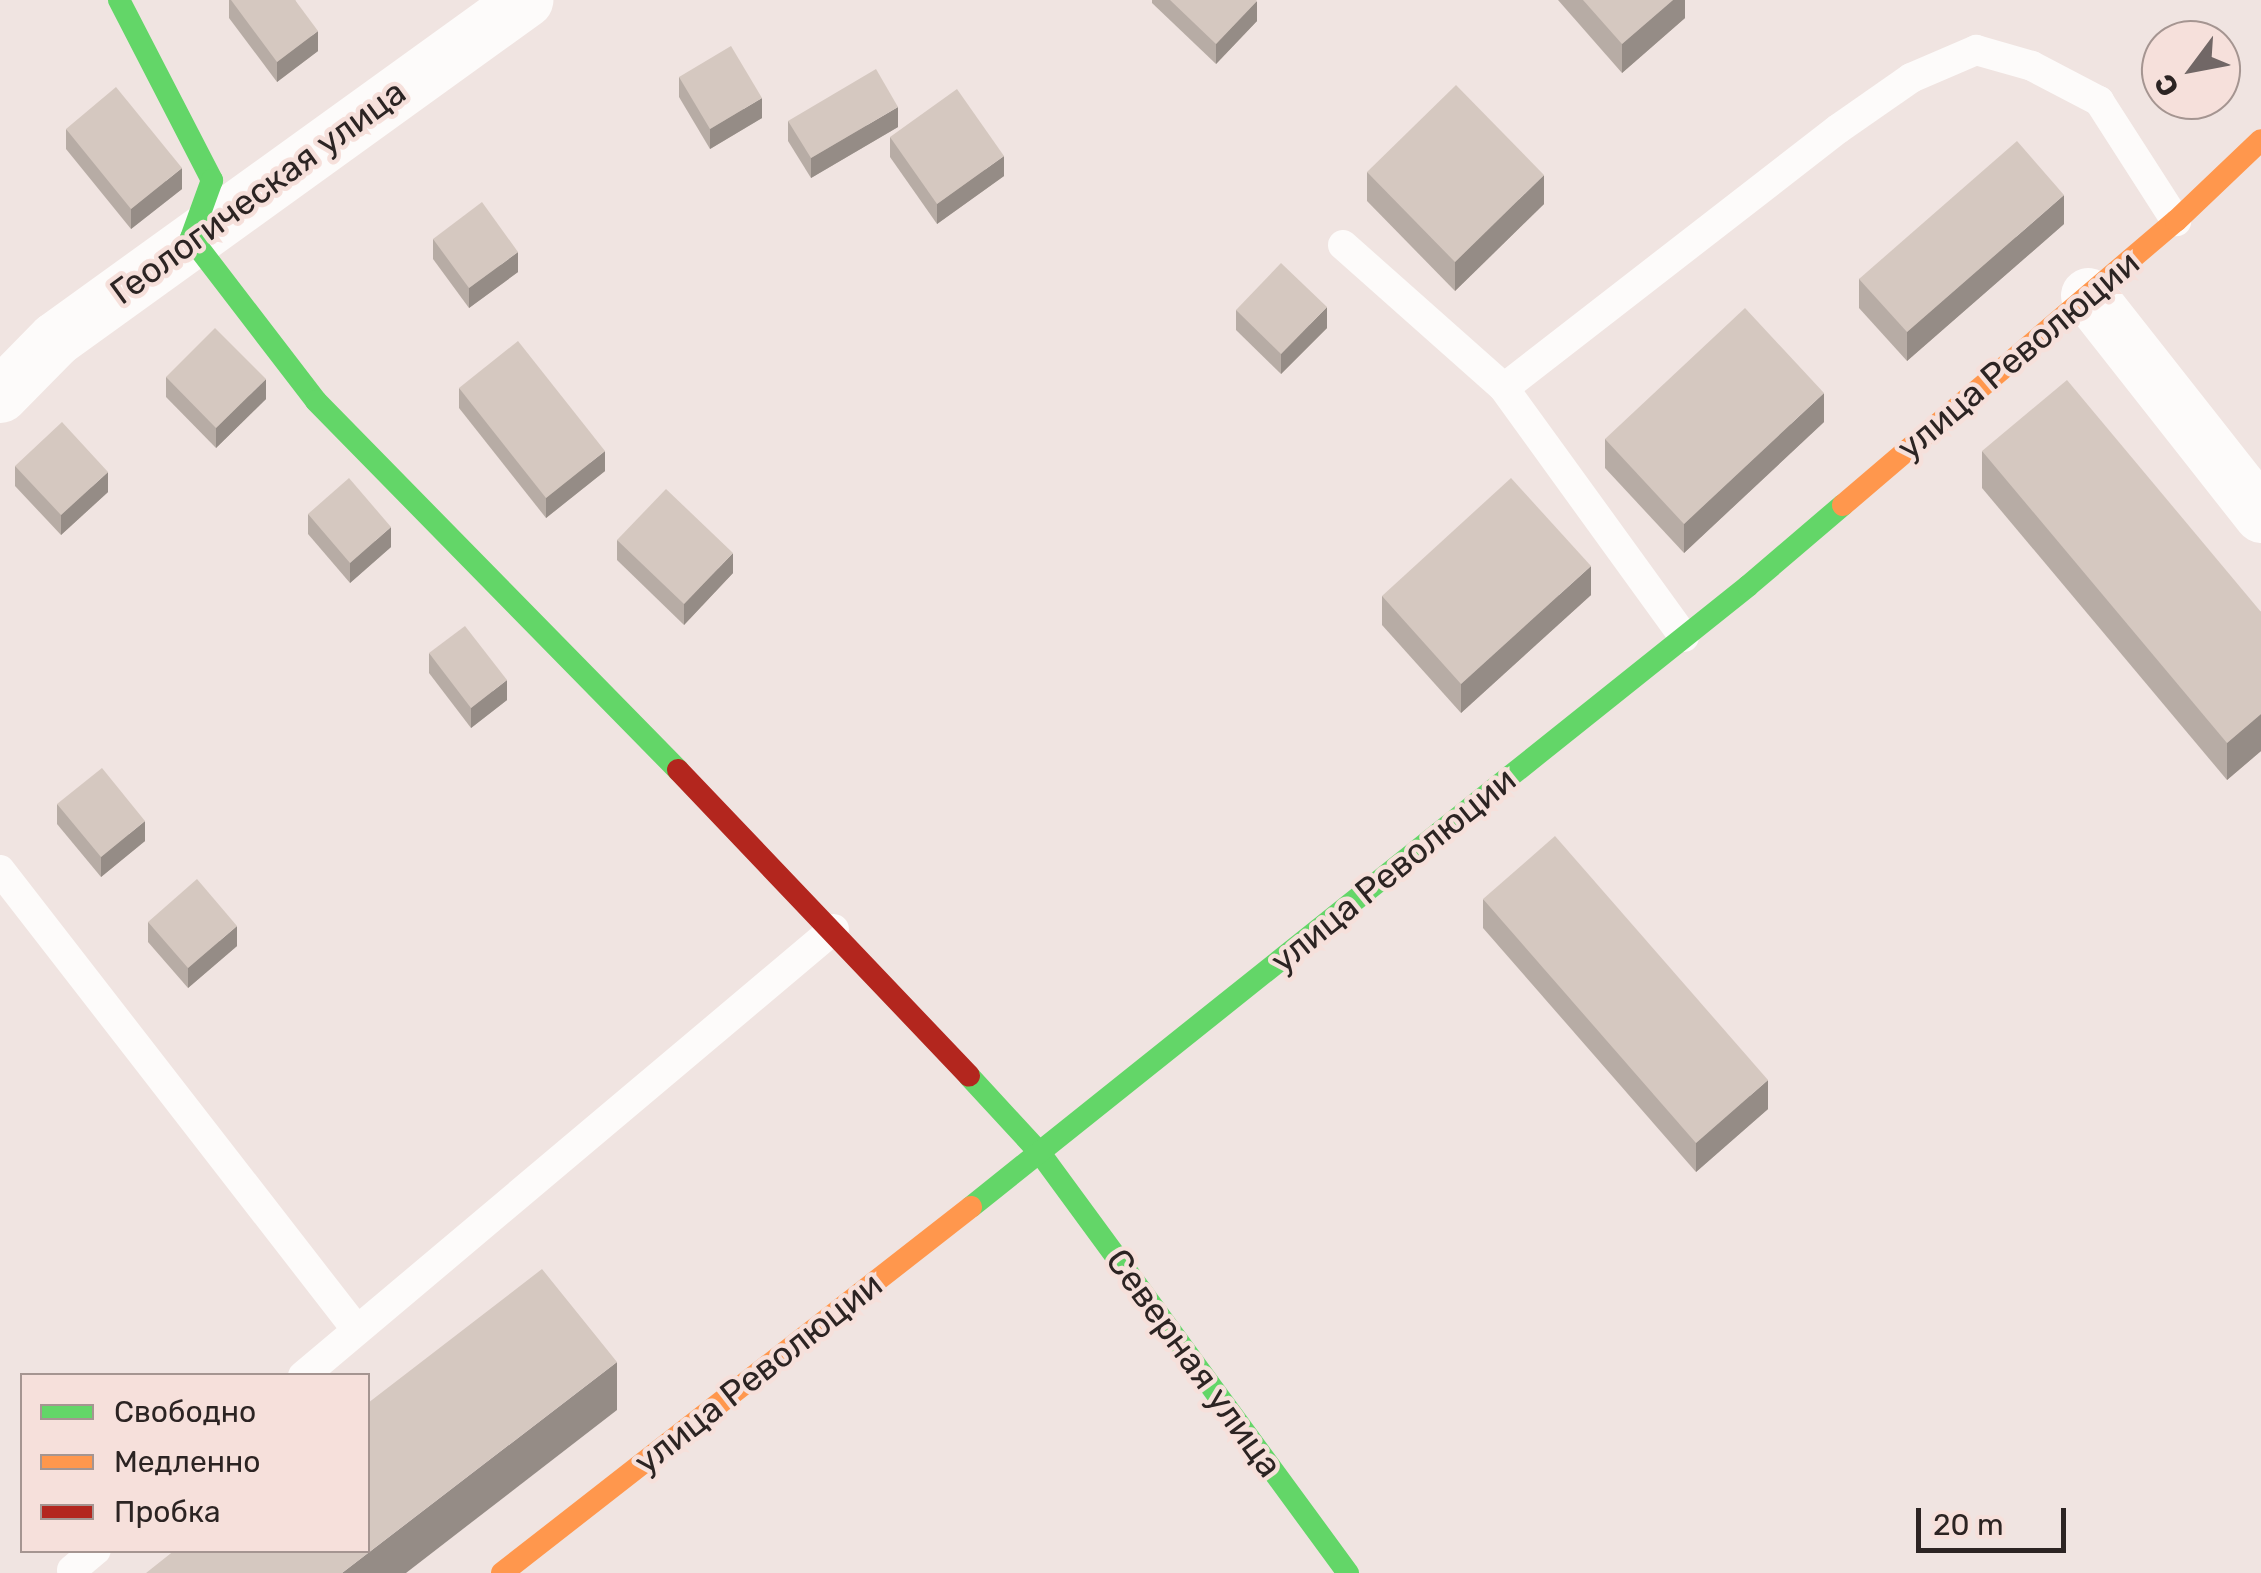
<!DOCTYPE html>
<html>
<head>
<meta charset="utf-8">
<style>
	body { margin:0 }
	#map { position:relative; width:2261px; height:1573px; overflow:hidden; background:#f0e4e1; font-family:Rubik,sans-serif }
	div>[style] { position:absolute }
	.lane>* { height:30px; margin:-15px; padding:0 15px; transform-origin:15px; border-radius:15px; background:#fdfbfa }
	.street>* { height:55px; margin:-27.5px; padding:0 27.5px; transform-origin:27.5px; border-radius:27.5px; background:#fdfbfa }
	.fast>* { height:22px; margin:-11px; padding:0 11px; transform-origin:11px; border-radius:11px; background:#63d668 }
	.slow>* { height:22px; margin:-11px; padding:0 11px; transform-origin:11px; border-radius:11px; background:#ff974d }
	.jam>* { height:22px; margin:-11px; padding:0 11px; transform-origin:11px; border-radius:11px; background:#b3261e }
	.wall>* { inset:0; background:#b7aca5 }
	.shaded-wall>* { inset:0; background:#958c86 }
	.building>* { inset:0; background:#d5c8c0 }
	span { translate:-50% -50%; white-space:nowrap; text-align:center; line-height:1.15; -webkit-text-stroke:9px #f6e0db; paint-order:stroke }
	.street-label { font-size:35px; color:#2c2423 }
	.legend { position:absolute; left:20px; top:1373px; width:350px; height:180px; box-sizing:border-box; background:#f6e0db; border:2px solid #a59591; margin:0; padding:12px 18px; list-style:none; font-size:30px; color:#2c2423 }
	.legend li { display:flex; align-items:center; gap:20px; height:50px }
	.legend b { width:50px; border:2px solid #a59591 }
	.north { position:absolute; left:2141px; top:20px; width:100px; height:100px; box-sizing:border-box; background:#f6e0db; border:2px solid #a59591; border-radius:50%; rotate:238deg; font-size:28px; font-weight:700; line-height:40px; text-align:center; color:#2c2423 }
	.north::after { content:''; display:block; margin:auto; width:35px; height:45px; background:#716766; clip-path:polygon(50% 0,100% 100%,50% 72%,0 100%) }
	.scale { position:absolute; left:1916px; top:1508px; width:150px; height:45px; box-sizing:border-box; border:5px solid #2c2423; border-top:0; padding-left:12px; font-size:30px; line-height:35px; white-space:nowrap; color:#2c2423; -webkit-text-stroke:8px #f6e0db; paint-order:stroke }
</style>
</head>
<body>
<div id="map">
	<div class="lane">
		<i style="left:1343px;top:245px;width:215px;rotate:41.6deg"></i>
		<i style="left:1684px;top:637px;width:307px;rotate:-125.9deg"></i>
		<i style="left:1504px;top:388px;width:423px;rotate:-37.8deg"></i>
		<i style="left:1838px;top:129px;width:89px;rotate:-34.9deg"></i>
		<i style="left:1911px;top:78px;width:71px;rotate:-23.3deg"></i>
		<i style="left:1976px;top:50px;width:58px;rotate:15.9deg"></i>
		<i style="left:2032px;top:66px;width:76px;rotate:27.6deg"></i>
		<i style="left:2099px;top:101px;width:143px;rotate:57.3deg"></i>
		<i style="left:0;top:870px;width:582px;rotate:52.19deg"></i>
		<i style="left:303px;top:1376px;width:694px;rotate:-40.09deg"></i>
		<i style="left:72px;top:1570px;width:31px;rotate:-40deg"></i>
	</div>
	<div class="street">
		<i style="left:2088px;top:295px;width:280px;rotate:51.8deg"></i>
		<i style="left:0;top:395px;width:78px;rotate:-45.5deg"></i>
		<i style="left:55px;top:339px;width:580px;rotate:-35.8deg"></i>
	</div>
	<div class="fast">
		<i style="left:119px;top:0;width:203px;rotate:62.7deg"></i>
		<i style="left:212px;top:180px;width:62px;rotate:109.9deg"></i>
		<i style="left:191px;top:238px;width:205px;rotate:52.5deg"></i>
		<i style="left:316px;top:401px;width:517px;rotate:45.55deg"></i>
		<i style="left:969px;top:1076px;width:105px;rotate:47.3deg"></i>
		<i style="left:1040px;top:1153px;width:521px;rotate:53.75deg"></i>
		<i style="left:971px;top:1207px;width:995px;rotate:-38.63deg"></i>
		<i style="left:1748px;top:586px;width:125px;rotate:-40.5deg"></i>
	</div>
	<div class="slow">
		<i style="left:1843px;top:505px;width:438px;rotate:-40.5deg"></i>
		<i style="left:2176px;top:221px;width:117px;rotate:-43.6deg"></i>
		<i style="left:502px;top:1573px;width:595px;rotate:-37.97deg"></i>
	</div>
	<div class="jam">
		<i style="left:678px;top:770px;width:422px;rotate:46.4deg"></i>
	</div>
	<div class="wall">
		<i style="clip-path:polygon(229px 0,295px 0,318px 51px,277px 82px,229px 18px)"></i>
		<i style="clip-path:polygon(1152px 0,1256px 0,1257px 21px,1216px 64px,1152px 3px)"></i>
		<i style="clip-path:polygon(1558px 0,1685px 0,1685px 18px,1622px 73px)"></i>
		<i style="clip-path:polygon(679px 77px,762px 118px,710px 149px,679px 97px)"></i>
		<i style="clip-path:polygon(788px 121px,898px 127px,811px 178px,788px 141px)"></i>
		<i style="clip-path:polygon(66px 129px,182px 189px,131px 229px,66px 149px)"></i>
		<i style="clip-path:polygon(890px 137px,1004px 176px,937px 224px,890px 157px)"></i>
		<i style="clip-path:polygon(1367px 172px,1544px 204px,1455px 291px,1367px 201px)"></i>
		<i style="clip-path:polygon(2064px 224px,1907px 361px,1859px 308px,1859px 279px)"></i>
		<i style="clip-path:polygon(433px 239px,518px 272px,469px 308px,433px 259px)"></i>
		<i style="clip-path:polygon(1236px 310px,1327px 328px,1281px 374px,1236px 330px)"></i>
		<i style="clip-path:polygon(166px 377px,266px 399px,216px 448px,166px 397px)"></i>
		<i style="clip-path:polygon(459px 388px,605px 471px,546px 518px,459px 408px)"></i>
		<i style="clip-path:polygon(1824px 422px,1684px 553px,1605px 468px,1605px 439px)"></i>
		<i style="clip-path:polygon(1982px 451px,2261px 612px,2261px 751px,2227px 780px,1982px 488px)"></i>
		<i style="clip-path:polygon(15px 466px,108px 492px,61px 535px,15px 486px)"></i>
		<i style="clip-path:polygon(308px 514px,391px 547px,350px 583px,308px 534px)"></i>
		<i style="clip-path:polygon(617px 540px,733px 573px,684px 625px,617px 560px)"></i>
		<i style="clip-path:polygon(1591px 595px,1461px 713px,1382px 625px,1382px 596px)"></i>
		<i style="clip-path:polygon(429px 653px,507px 700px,471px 728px,429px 673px)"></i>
		<i style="clip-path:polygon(57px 804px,145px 841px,101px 877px,57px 824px)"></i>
		<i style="clip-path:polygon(1483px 899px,1768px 1109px,1696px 1172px,1483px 928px)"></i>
		<i style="clip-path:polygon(148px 922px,237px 946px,188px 988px,148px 942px)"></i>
	</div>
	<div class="shaded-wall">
		<i style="clip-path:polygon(1673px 0,1685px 0,1685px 18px,1622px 73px,1622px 44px)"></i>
		<i style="clip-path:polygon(1257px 1px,1257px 21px,1216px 64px,1216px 44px)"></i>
		<i style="clip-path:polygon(318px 31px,318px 51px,277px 82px,277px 62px)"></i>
		<i style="clip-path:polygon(762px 98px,762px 118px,710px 149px,710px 129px)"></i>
		<i style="clip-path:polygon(898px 107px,898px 127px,811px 178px,811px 158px)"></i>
		<i style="clip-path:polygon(1004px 156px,1004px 176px,937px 224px,937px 204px)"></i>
		<i style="clip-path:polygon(182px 168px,182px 189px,131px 229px,131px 209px)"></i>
		<i style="clip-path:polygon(1544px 175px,1544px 204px,1455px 291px,1455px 262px)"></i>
		<i style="clip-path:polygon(2064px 195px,2064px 224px,1907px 361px,1907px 332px)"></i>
		<i style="clip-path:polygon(518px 252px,518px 272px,469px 308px,469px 288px)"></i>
		<i style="clip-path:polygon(1327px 307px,1327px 328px,1281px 374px,1281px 354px)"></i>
		<i style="clip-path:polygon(266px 379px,266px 399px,216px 448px,216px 428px)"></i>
		<i style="clip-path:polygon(1824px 393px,1824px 422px,1684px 553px,1684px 524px)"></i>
		<i style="clip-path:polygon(605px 451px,605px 471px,546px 518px,546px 498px)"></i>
		<i style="clip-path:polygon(108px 472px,108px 492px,61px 535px,61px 515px)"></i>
		<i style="clip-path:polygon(391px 527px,391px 547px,350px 583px,350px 563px)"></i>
		<i style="clip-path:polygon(733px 553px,733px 573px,684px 625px,684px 604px)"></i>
		<i style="clip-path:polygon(1591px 566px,1591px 595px,1461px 713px,1461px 684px)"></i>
		<i style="clip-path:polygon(507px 680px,507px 700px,471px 728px,471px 708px)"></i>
		<i style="clip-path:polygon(2261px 714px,2261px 751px,2227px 780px,2227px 743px)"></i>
		<i style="clip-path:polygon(145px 821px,145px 841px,101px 877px,101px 857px)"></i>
		<i style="clip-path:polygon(237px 926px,237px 946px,188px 988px,188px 968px)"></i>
		<i style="clip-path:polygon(1768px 1080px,1768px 1109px,1696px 1172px,1696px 1143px)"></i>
		<i style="clip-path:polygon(617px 1362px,617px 1410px,406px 1573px,342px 1573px)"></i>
	</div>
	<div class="building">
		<i style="clip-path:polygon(231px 0,295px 0,318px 31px,277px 62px)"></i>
		<i style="clip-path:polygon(1170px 0,1256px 0,1257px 1px,1216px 44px)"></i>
		<i style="clip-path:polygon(1583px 0,1673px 0,1622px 44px)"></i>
		<i style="clip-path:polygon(731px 46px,762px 98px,710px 129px,679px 77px)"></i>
		<i style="clip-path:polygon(876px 69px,898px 107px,811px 158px,788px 121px)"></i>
		<i style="clip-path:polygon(1456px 85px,1544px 175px,1455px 262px,1367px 172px)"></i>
		<i style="clip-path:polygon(116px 87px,182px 168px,131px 209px,66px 129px)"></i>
		<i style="clip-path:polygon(957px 89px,1004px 156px,937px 204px,890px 137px)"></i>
		<i style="clip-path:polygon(2017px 141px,2064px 195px,1907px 332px,1859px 279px)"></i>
		<i style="clip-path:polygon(482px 202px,518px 252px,469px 288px,433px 239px)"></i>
		<i style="clip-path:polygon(1281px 263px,1327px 307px,1281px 354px,1236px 310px)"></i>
		<i style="clip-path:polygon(1745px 308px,1824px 393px,1684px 524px,1605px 439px)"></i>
		<i style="clip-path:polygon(215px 328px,266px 379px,216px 428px,166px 377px)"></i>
		<i style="clip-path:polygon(518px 341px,605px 451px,546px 498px,459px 388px)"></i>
		<i style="clip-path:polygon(2067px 380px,2261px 612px,2261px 714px,2227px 743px,1982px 451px)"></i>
		<i style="clip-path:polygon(62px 422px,108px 472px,61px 515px,15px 466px)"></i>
		<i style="clip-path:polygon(349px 478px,391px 527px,350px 563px,308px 514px)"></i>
		<i style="clip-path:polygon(1511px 478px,1591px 566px,1461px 684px,1382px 596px)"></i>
		<i style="clip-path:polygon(666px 489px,733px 553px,684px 604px,617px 540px)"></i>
		<i style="clip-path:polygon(465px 626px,507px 680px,471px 708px,429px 653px)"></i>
		<i style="clip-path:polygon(102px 768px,145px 821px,101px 857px,57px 804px)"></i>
		<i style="clip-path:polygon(1555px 836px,1768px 1080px,1696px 1143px,1483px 899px)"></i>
		<i style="clip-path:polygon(197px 879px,237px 926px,188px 968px,148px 922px)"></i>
		<i style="clip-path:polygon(542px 1269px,617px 1362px,342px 1573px,146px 1573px,175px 1550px,368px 1550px,368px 1403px)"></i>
	</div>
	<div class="street-label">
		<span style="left:258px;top:192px;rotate:-36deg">Геологическая улица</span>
		<span style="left:2018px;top:355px;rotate:-40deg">улица Революции</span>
		<span style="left:1393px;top:870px;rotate:-39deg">улица Революции</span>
		<span style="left:1194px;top:1363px;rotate:54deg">Северная улица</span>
		<span style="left:758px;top:1373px;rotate:-38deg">улица Революции</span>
	</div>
	<ul class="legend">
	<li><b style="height:12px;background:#63d668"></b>Свободно</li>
	<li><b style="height:12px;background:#ff974d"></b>Медленно</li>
	<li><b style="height:12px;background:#b3261e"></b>Пробка</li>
	</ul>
	<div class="north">С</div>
	<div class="scale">20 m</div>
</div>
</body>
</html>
